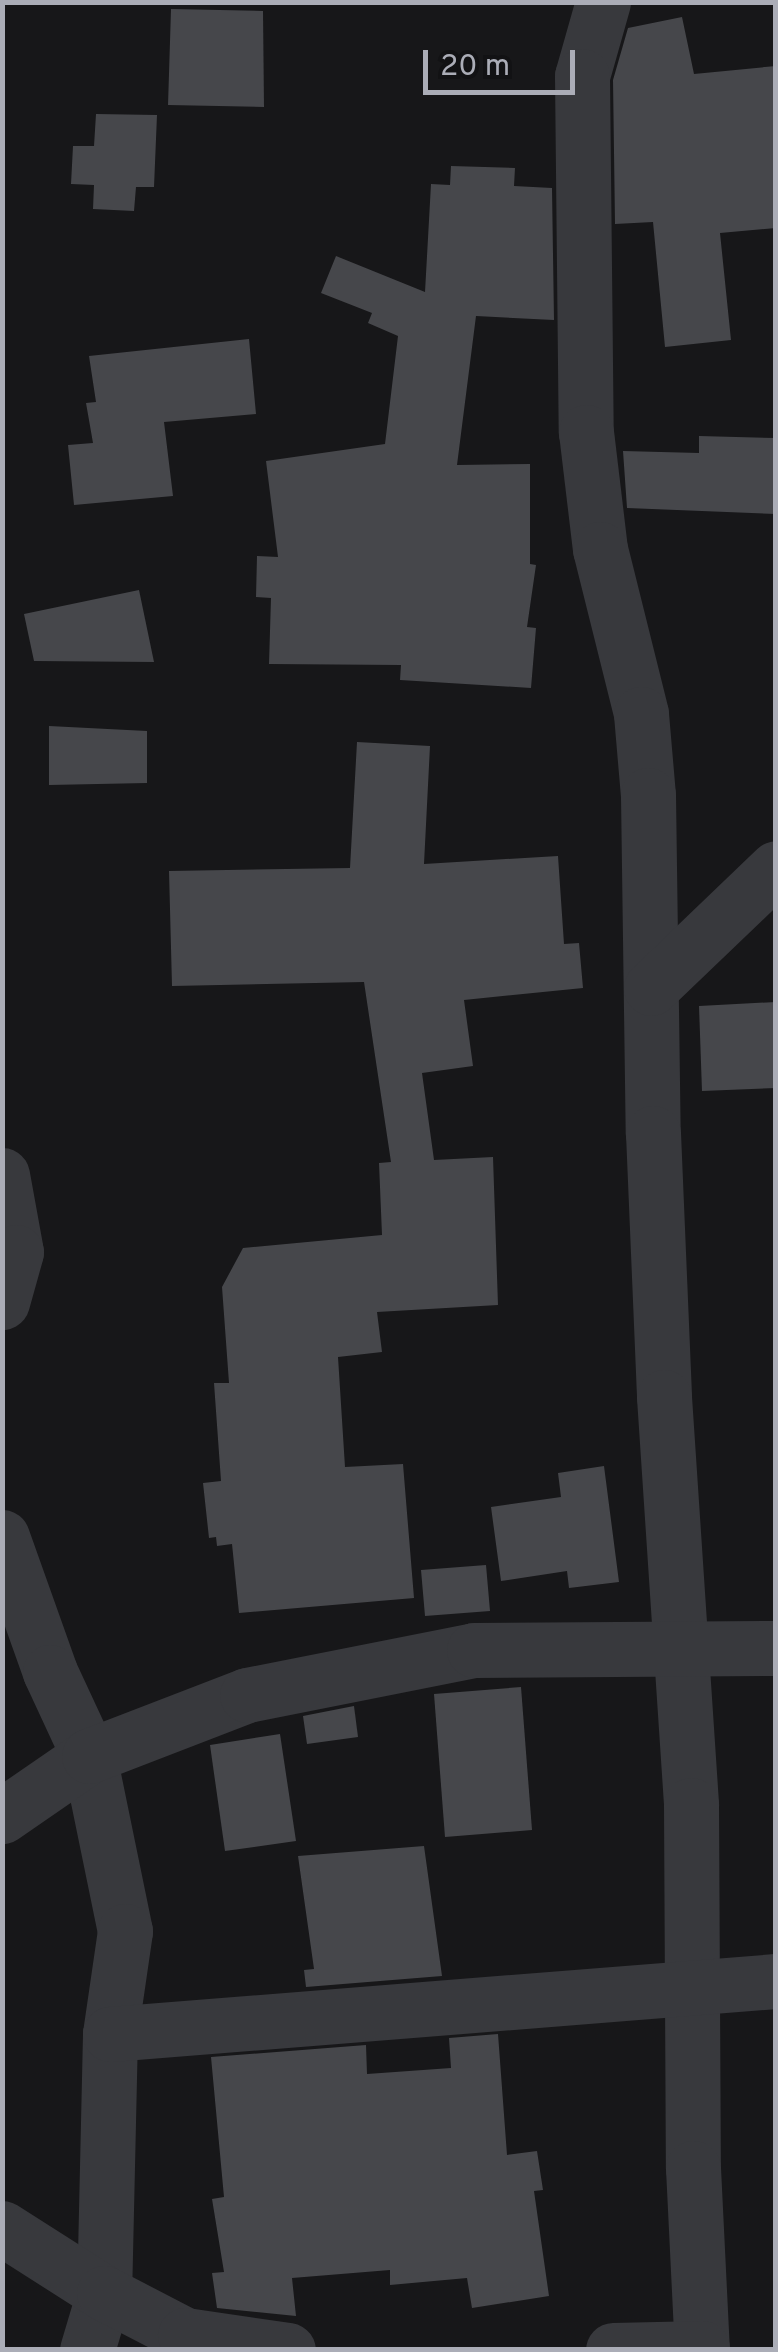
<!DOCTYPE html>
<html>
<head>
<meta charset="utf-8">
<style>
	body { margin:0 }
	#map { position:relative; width:778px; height:2352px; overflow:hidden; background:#171719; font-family:Overpass,sans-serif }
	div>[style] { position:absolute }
	.building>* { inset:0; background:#46474b }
	.minor>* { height:55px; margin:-27.5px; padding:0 27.5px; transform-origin:27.5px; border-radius:27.5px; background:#38393d }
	span { translate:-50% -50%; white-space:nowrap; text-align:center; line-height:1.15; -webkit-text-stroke:8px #121214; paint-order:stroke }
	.frame { position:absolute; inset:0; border:5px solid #abadb7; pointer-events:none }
	.scale { position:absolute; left:423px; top:50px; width:152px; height:45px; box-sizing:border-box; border:5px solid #abadb7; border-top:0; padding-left:12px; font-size:30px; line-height:35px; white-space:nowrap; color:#abadb7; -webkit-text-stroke:8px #121214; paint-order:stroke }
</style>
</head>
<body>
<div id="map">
	<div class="building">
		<i style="clip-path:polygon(171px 9px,263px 11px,264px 107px,168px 105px)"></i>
		<i style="clip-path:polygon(682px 17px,694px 74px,776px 66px,776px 228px,720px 233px,731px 340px,665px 347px,653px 222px,615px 224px,613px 80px,628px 28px)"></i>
		<i style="clip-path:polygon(96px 114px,157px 115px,154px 187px,136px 187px,134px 211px,93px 209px,94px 185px,71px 184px,73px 146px,94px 146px)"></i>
		<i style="clip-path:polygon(451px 166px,515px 168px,514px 186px,552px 188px,554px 320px,476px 316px,457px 465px,530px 464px,530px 564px,536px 565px,527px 627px,536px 628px,531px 688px,400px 680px,401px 665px,269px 664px,271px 598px,256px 597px,257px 556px,278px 557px,266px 461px,385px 444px,398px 336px,368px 323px,372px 313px,321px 293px,336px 256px,425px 292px,431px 184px,450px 185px)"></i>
		<i style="clip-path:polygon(249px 339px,256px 414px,164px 422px,173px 496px,74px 505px,68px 445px,93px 443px,86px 403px,96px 402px,89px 356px)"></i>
		<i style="clip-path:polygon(699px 436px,776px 438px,776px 514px,627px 508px,623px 451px,699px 453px)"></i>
		<i style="clip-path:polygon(139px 590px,154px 662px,34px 661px,24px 614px)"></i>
		<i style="clip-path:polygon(49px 726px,147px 731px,147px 783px,49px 785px)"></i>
		<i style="clip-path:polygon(357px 742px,430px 746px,424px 864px,558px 856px,564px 944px,579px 943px,583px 988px,464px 1000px,473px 1066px,422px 1073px,434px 1160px,493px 1157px,498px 1305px,377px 1312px,382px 1352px,338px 1357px,345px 1467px,403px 1464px,414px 1598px,239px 1613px,232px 1544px,217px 1546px,216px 1537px,209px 1538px,203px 1483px,221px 1481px,214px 1383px,229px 1383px,222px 1287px,243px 1248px,382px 1235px,379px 1163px,391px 1162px,364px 982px,172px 986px,169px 871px,350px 868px)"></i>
		<i style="clip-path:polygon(776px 1002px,776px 1088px,702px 1091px,699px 1006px)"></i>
		<i style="clip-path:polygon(604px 1466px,619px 1582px,569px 1588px,567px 1571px,501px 1581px,491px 1507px,561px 1497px,558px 1473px)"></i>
		<i style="clip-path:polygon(486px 1565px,490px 1611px,425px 1616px,421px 1570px)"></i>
		<i style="clip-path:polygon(521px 1687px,532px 1830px,445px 1837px,434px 1694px)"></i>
		<i style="clip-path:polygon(354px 1706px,358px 1737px,307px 1744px,303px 1716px)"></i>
		<i style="clip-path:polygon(280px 1734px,296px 1841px,225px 1851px,210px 1745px)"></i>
		<i style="clip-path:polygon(424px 1846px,442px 1976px,306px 1987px,304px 1970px,314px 1969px,298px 1856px)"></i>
		<i style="clip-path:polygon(498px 2034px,507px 2155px,537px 2151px,543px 2190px,534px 2191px,549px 2296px,472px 2308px,467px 2278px,390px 2285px,390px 2270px,292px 2278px,296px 2316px,217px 2308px,212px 2273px,224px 2272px,212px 2199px,224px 2197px,211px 2057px,366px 2045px,367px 2074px,451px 2068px,449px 2038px)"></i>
	</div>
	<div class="minor">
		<i style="left:603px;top:2px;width:77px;rotate:105.8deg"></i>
		<i style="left:582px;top:76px;width:356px;rotate:89.4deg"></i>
		<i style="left:586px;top:432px;width:118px;rotate:83.2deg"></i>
		<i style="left:600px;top:549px;width:170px;rotate:76deg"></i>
		<i style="left:641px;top:714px;width:81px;rotate:85.1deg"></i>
		<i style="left:648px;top:795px;width:338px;rotate:89.2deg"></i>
		<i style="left:653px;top:1133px;width:264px;rotate:87.6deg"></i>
		<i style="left:664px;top:1397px;width:409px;rotate:86.2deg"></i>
		<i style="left:691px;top:1805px;width:363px;rotate:89.7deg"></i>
		<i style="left:693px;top:2168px;width:182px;rotate:87.2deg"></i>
		<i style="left:651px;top:988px;width:173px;rotate:-43.8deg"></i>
		<i style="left:2px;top:1175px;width:78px;rotate:79.7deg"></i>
		<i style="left:16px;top:1252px;width:52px;rotate:105.6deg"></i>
		<i style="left:2px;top:1537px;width:143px;rotate:70.4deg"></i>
		<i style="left:50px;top:1672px;width:93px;rotate:65.1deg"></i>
		<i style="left:89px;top:1756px;width:179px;rotate:78.4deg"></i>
		<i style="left:125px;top:1931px;width:104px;rotate:98.3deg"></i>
		<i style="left:110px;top:2034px;width:259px;rotate:91.3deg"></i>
		<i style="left:104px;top:2293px;width:59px;rotate:106.6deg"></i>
		<i style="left:2px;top:1816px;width:106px;rotate:-34.6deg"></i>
		<i style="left:89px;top:1756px;width:169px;rotate:-21.1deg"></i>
		<i style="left:247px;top:1695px;width:231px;rotate:-11.2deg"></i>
		<i style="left:474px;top:1650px;width:302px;rotate:-0.4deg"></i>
		<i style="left:110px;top:2034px;width:668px;rotate:-4.55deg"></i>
		<i style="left:2px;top:2228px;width:121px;rotate:32.5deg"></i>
		<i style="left:104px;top:2293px;width:91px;rotate:27.4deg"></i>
		<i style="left:185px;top:2335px;width:104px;rotate:8.3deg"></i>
		<i style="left:613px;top:2350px;width:89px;rotate:-1.3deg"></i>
	</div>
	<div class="frame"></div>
	<div class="scale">20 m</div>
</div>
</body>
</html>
